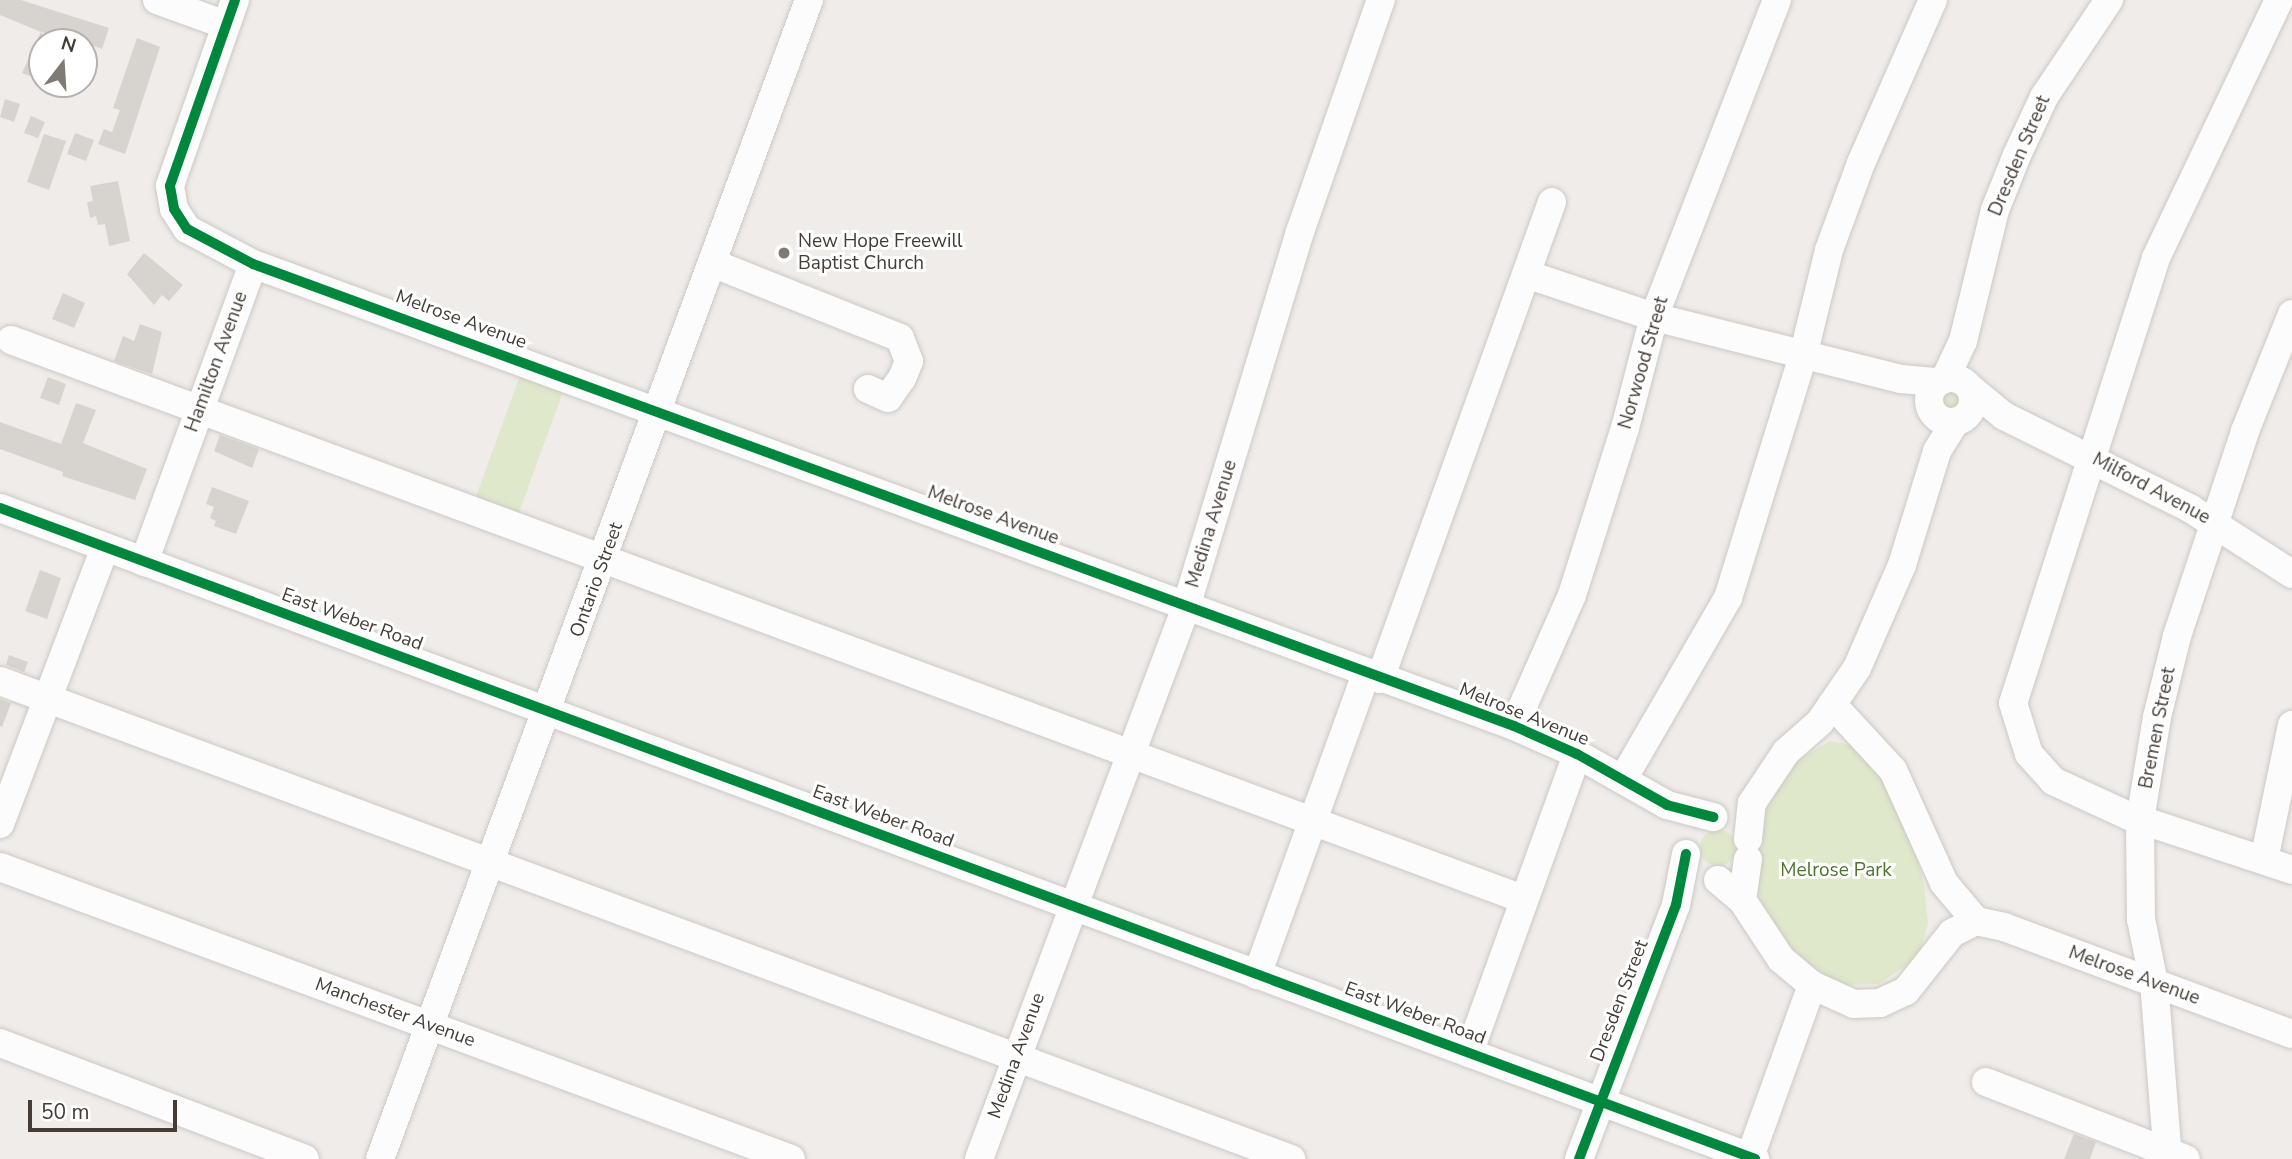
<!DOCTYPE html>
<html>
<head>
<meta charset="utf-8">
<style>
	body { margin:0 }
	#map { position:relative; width:2292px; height:1159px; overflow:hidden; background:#efece9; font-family:"Nunito Sans",sans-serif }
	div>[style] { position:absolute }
	.green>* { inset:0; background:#dfe8ca }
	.round { border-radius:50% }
	.building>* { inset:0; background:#d7d4d0 }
	.roads { filter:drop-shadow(0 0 2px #ccc8c5) drop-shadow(0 0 2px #ccc8c5) }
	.minor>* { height:28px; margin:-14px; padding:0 14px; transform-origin:14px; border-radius:14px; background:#fdfcfc }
	.minor>.ring { margin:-14px; padding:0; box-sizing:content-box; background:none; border:28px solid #fdfcfc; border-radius:50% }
	.cycleway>* { height:10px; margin:-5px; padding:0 5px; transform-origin:5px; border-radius:5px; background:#00873e }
	.dots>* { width:19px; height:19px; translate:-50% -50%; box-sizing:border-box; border:4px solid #fff; border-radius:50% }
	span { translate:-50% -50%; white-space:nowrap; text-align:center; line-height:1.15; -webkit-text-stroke:6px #fff; paint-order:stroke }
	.street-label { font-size:19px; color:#453d35 }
	.poi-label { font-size:19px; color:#453d35 }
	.left { translate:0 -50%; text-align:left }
	.park-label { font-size:19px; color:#4d742b }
	.north { position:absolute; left:28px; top:28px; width:70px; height:70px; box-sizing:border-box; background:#fff; border:2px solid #b5b1ae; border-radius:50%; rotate:17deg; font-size:19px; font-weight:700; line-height:28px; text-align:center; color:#453d35 }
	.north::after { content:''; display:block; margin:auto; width:24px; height:32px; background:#807a74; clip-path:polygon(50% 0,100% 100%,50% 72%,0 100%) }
	.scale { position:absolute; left:28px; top:1100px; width:149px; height:32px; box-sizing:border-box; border:4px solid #453d35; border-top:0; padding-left:9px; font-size:21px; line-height:24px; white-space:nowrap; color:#453d35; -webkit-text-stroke:5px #fff; paint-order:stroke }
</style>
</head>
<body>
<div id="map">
	<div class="green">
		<i style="clip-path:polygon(521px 373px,564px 389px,518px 515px,475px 499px)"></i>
		<i class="round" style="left:1941px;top:391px;width:20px;height:20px"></i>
		<i style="clip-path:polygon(1830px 741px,1855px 746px,1882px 777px,1912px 838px,1924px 886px,1928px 923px,1919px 956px,1879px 984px,1841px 985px,1798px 959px,1765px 914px,1756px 883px,1754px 860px,1761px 815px,1793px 763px)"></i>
		<i class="round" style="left:1700px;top:830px;width:36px;height:36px"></i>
	</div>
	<div class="building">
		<i style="clip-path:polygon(0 0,21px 0,109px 28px,102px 49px,57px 32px,56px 37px,42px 32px,42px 81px,22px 73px,41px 32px,0 15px)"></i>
		<i style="clip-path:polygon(137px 38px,160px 47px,125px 154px,98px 144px,104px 129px,112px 132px,120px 110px,113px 108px)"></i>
		<i style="clip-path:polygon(5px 99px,20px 104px,14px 122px,0 117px)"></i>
		<i style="clip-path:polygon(31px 116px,45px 122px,38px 138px,24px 133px)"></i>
		<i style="clip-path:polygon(75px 133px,94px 140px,86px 161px,67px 154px)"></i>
		<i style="clip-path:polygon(44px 134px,66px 141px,49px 190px,27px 182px)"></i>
		<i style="clip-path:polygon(118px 181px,130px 241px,109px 246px,105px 224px,98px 225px,96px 216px,90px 218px,87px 202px,93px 201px,90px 186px)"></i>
		<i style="clip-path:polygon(144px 253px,183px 285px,169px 301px,162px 295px,154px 305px,127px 274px)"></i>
		<i style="clip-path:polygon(63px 293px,85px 303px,74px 328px,52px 319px)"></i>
		<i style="clip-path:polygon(140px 324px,162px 332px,152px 374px,114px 361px,123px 336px,134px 341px)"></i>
		<i style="clip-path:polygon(48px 377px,66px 384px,59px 405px,40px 398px)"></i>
		<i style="clip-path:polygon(76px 403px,96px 410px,83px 443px,147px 469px,135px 500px,62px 476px,63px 472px,0 449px,0 422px,61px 444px)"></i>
		<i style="clip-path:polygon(220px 435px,259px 449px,252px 468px,214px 451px)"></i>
		<i style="clip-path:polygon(212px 487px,249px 501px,236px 534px,214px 526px,216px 521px,210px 518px,214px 507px,206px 504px)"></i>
		<i style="clip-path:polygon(40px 570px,61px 578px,47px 619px,25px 611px)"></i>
		<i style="clip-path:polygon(9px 655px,28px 662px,24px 672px,6px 665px)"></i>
		<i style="clip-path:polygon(0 699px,11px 703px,2px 727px,0 726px)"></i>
		<i style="clip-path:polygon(2074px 1134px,2096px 1142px,2090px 1159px,2064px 1159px)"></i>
	</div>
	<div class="roads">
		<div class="minor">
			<i style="left:157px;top:0;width:73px;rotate:19.9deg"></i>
			<i style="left:235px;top:0;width:197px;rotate:109.3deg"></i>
			<i style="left:170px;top:186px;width:23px;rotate:80deg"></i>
			<i style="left:174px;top:209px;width:24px;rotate:57deg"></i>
			<i style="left:187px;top:229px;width:75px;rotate:27.9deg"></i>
			<i style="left:253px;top:264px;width:1343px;rotate:20.12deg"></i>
			<i style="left:1514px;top:726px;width:69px;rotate:24deg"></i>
			<i style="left:1577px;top:754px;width:103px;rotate:29.5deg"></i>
			<i style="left:1667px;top:805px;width:48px;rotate:14.6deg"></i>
			<i style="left:2279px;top:0;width:286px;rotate:115.5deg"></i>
			<i style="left:2156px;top:258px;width:467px;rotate:107.8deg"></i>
			<i style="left:2013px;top:703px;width:53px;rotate:72.6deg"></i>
			<i style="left:2029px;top:754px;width:36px;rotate:48deg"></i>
			<i style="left:2053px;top:781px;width:84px;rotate:24.7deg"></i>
			<i style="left:2129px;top:816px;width:172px;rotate:18.3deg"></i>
			<i style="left:712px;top:263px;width:202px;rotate:21.7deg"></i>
			<i style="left:900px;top:338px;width:25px;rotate:69deg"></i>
			<i style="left:909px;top:361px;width:18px;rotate:112deg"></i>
			<i style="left:902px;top:378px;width:24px;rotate:125deg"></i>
			<i style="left:888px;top:398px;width:22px;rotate:-156deg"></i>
			<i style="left:1529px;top:275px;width:132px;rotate:18.6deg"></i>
			<i style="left:1654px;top:317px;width:255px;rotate:14.1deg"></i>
			<i style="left:1901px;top:379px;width:37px;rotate:5deg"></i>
			<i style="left:11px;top:340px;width:1612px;rotate:20.29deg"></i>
			<i class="ring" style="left:1929px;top:378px;width:16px;height:16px"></i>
			<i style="left:1945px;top:379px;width:42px;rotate:-64.7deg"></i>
			<i style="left:1963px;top:341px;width:135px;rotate:-76.3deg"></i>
			<i style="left:1995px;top:210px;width:59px;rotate:-68.2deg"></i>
			<i style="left:2017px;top:155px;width:64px;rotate:-65deg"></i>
			<i style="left:2044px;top:97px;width:117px;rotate:-56.2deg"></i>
			<i style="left:1970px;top:388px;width:44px;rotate:39.5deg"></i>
			<i style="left:2004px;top:416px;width:209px;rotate:26.4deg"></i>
			<i style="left:2191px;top:509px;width:120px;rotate:32.8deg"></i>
			<i style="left:0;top:508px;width:1872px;rotate:20.35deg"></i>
			<i style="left:144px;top:562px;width:317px;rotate:-69.9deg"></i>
			<i style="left:1380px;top:679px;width:507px;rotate:-70.17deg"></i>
			<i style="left:0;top:681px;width:1377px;rotate:20.32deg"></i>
			<i style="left:1832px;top:704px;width:90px;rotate:47.3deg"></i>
			<i style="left:1893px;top:770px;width:124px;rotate:65.7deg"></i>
			<i style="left:1944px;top:883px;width:50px;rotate:49.9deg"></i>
			<i style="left:1976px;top:921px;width:29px;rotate:12deg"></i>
			<i style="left:2004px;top:927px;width:307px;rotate:20.4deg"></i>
			<i style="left:1514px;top:726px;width:143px;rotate:-66.1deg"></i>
			<i style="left:1572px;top:595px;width:175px;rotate:-72.4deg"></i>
			<i style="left:1625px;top:428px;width:115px;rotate:-75.4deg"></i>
			<i style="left:1654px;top:317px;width:340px;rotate:-68.8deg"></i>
			<i style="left:1623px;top:779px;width:209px;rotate:-59.9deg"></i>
			<i style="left:1728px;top:598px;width:257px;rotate:-72.8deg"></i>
			<i style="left:1804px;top:352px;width:105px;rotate:-76.2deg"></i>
			<i style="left:1829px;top:250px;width:93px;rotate:-69.8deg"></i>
			<i style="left:1861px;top:163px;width:178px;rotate:-66.2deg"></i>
			<i style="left:0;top:824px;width:296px;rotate:-69.2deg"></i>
			<i style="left:1748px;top:839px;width:36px;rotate:-84deg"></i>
			<i style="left:1752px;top:803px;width:61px;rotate:-56.3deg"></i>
			<i style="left:1786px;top:752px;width:45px;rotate:-41.4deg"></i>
			<i style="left:1820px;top:722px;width:65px;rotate:-55.6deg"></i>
			<i style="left:1857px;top:668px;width:112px;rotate:-66.4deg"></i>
			<i style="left:1902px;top:565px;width:119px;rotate:-72.9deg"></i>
			<i style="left:1937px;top:451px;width:34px;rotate:-58deg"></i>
			<i style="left:2264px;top:860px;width:138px;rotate:-78.3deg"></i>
			<i style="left:0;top:867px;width:843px;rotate:20.26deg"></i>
			<i style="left:1718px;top:880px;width:31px;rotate:40deg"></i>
			<i style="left:1742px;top:900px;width:71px;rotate:56.5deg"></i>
			<i style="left:1781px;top:959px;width:40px;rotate:40deg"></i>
			<i style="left:1812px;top:985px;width:46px;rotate:24.3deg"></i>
			<i style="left:1854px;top:1004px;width:26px;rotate:-2deg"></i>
			<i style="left:1880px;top:1003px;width:29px;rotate:-25deg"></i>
			<i style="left:1906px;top:991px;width:74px;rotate:-51.6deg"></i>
			<i style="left:1952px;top:933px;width:27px;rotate:-27deg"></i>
			<i style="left:1742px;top:900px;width:41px;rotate:-81.7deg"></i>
			<i style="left:1257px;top:975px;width:320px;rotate:-70.1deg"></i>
			<i style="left:0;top:1043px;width:326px;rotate:20.8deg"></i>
			<i style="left:1469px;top:1053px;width:318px;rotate:-70.1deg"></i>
			<i style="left:1986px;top:1082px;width:214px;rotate:21.1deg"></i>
			<i style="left:1750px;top:1157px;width:183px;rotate:-70.2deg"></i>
			<i style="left:380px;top:1159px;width:1236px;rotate:-69.69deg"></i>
			<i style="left:979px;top:1159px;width:590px;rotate:-69.44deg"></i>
			<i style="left:1186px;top:607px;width:392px;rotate:-73.1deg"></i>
			<i style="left:1300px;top:232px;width:246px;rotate:-70.8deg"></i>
			<i style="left:1579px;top:1159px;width:272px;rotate:-69.1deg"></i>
			<i style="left:1676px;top:905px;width:52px;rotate:-78.9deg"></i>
			<i style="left:2168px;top:1159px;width:177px;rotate:-94.5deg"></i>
			<i style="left:2154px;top:983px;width:65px;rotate:-101.5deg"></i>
			<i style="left:2141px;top:919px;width:99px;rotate:-90.6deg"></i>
			<i style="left:2140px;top:820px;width:104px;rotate:-80.6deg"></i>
			<i style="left:2157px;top:717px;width:83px;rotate:-76.1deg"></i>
			<i style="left:2177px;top:636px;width:216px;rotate:-71.6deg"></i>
			<i style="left:2245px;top:431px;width:126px;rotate:-68.1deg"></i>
		</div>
	</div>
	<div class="cycleway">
		<i style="left:235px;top:0;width:197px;rotate:109.3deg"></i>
		<i style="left:170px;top:186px;width:23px;rotate:80deg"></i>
		<i style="left:174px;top:209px;width:24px;rotate:57deg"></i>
		<i style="left:187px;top:229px;width:75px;rotate:27.9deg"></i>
		<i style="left:253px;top:264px;width:1343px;rotate:20.12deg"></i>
		<i style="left:1514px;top:726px;width:69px;rotate:24deg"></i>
		<i style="left:1577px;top:754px;width:103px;rotate:29.5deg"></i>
		<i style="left:1667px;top:805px;width:48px;rotate:14.6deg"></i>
		<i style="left:0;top:508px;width:1872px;rotate:20.35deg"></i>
		<i style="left:1579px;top:1159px;width:272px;rotate:-69.1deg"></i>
		<i style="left:1676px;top:905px;width:52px;rotate:-78.9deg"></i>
	</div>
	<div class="dots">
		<i style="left:784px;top:253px;background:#807a74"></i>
	</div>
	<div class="street-label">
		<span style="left:2020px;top:156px;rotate:-67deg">Dresden Street</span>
		<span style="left:461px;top:320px;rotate:20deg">Melrose Avenue</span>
		<span style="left:217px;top:362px;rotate:-70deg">Hamilton Avenue</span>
		<span style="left:1644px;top:363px;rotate:-74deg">Norwood Street</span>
		<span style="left:2151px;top:489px;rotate:28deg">Milford Avenue</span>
		<span style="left:993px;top:516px;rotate:20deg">Melrose Avenue</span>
		<span style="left:1212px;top:524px;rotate:-73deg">Medina Avenue</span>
		<span style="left:597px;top:580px;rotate:-70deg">Ontario Street</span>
		<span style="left:352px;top:620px;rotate:20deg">East Weber Road</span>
		<span style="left:1524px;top:715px;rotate:22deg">Melrose Avenue</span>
		<span style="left:2158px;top:728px;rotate:-79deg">Bremen Street</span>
		<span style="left:883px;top:817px;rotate:20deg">East Weber Road</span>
		<span style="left:2134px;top:976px;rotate:20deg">Melrose Avenue</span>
		<span style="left:1620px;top:1001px;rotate:-69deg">Dresden Street</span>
		<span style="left:395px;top:1013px;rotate:20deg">Manchester Avenue</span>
		<span style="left:1415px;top:1014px;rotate:20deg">East Weber Road</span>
		<span style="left:1017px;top:1056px;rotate:-70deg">Medina Avenue</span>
	</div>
	<div class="poi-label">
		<span class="left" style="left:798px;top:253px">New Hope Freewill<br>Baptist Church</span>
	</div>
	<div class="park-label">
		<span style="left:1836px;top:871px">Melrose Park</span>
	</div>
	<div class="north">N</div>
	<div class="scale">50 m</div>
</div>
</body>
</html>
